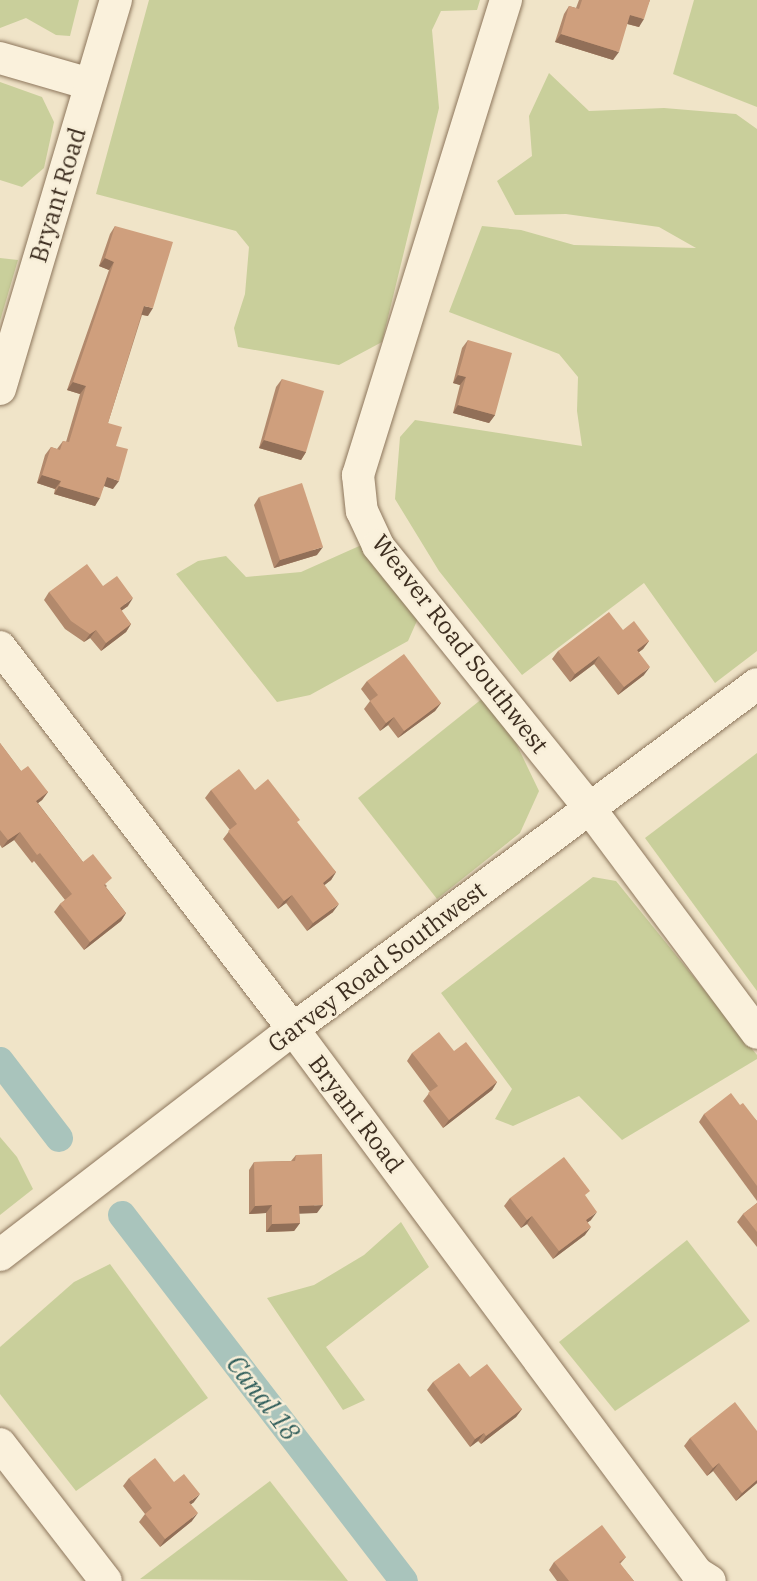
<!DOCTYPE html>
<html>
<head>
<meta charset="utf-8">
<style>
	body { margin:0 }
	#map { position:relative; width:757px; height:1581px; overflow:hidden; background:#f0e4c8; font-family:"IBM Plex Serif",serif }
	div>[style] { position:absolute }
	.green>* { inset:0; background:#c9cf9b }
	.canal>* { height:28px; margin:-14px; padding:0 14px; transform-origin:14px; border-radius:14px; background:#a9c4bc }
	.roads { filter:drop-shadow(0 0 2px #8d765c) drop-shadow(0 0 2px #8d765c) }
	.minor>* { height:32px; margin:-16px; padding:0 16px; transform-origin:16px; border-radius:16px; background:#faf1dc }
	.wall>* { inset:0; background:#b2896c }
	.shaded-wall>* { inset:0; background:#916f58 }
	.building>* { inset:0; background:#cf9f7d }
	span { translate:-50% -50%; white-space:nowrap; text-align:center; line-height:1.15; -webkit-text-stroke:5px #f7eed8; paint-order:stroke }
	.street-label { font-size:24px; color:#3d2e20 }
	.water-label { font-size:26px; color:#2f5d5a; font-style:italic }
</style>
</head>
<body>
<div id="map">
	<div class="green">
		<i style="clip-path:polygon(0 0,79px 0,70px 36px,56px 35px,26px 18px,0 28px)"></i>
		<i style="clip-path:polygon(149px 0,480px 0,477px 10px,441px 11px,432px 30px,439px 108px,382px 342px,339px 365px,238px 347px,234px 328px,245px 294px,249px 247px,236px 231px,96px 194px)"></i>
		<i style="clip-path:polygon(694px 0,757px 0,757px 107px,673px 74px)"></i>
		<i style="clip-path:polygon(549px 73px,589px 111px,664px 108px,736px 114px,757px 129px,757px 651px,715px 683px,644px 583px,522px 675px,439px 571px,395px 499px,400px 437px,415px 420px,582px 446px,577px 411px,578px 377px,559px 354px,449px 312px,482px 226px,521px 230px,574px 245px,696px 248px,659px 227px,566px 214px,515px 215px,497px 181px,532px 156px,529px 116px)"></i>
		<i style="clip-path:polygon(0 82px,42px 97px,54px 122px,44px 168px,22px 187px,0 180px)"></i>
		<i style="clip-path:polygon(0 258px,18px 260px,0 321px)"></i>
		<i style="clip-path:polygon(366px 543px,420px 614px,408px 641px,310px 695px,277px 702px,176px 574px,198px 561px,226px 556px,246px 577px,301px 572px)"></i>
		<i style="clip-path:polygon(483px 698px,515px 741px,539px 791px,520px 833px,437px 899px,358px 798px)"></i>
		<i style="clip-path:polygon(757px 753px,757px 991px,645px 838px)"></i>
		<i style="clip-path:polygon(593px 877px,616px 881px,757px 1055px,757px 1059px,622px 1140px,579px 1096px,513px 1126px,495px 1119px,512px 1089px,441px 993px)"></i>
		<i style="clip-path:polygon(0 1137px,17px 1157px,33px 1189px,0 1215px)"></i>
		<i style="clip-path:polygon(401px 1222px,429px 1267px,326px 1347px,365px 1400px,343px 1410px,267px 1298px,314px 1285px,364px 1255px)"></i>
		<i style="clip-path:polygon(687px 1240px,750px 1321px,615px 1411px,559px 1342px)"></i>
		<i style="clip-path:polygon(110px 1264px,208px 1398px,76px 1491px,0 1394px,0 1347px,74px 1282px)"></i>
		<i style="clip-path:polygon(270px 1481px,348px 1581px,140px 1579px)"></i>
	</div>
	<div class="canal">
		<i style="left:0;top:1061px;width:97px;rotate:52.5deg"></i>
		<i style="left:122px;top:1215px;width:462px;rotate:52.4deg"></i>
	</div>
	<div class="roads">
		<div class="minor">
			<i style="left:506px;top:0;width:498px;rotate:107.3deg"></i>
			<i style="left:358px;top:475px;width:36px;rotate:84deg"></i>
			<i style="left:362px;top:511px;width:38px;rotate:65deg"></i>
			<i style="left:378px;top:546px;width:338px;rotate:51.1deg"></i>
			<i style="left:590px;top:809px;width:279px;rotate:53.3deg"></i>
			<i style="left:0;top:58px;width:94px;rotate:16.1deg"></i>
			<i style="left:0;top:389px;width:406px;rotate:-73.4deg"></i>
			<i style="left:0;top:647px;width:481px;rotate:52.5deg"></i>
			<i style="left:293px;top:1029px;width:678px;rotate:53.4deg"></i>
			<i style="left:697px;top:1573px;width:15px;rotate:32deg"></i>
			<i style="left:0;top:1255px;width:370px;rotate:-37.6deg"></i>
			<i style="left:293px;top:1029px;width:578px;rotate:-36.63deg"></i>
			<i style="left:0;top:1444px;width:173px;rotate:52.3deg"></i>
		</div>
	</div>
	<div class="wall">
		<i style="clip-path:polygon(579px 0,650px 0,639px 27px,627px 24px,613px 60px,555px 42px,564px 14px,569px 6px,576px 8px)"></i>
		<i style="clip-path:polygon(115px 226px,148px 316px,142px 315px,108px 423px,116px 446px,113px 489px,104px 486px,95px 506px,54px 494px,55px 489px,37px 483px,45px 455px,51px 447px,57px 449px,63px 441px,66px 442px,80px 394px,67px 390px,109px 270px,99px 266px,110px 234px)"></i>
		<i style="clip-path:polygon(468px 340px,495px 415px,489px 423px,453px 413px,460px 385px,453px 383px,462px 348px)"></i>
		<i style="clip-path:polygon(282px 379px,306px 452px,301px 460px,259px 448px,276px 387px)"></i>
		<i style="clip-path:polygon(259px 497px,317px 555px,274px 568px,254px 505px)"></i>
		<i style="clip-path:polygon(103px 586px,128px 606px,121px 611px,131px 624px,126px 632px,101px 651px,90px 638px,84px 642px,65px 629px,44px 600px,49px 592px)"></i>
		<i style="clip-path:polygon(623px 630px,649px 641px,643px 649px,639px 652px,644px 675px,618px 695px,594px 664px,570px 682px,552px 659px,558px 651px)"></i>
		<i style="clip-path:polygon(367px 681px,441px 703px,435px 711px,398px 738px,388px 725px,380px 731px,364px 709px,370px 701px,361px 689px)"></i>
		<i style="clip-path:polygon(0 743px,21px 771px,48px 792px,42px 800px,38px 803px,83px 862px,107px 886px,106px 887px,126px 913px,121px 921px,84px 950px,54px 912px,60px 904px,65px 900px,34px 861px,32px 863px,14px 840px,2px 848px,0 845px)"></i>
		<i style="clip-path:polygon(211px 790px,255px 790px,336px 872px,331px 880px,324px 885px,333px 912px,307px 931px,286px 903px,278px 909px,223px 839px,230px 830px,205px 798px)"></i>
		<i style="clip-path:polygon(454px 1051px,497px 1082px,492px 1090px,443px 1128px,423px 1101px,430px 1092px,407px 1061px,412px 1053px)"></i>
		<i style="clip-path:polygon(740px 1105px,757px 1121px,757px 1201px,699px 1122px,704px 1114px)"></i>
		<i style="clip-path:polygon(296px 1155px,317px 1213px,299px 1213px,300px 1223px,294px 1231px,266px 1232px,266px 1213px,249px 1214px,249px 1170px,254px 1162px,291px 1161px)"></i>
		<i style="clip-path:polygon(586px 1197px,591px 1220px,588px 1222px,585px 1235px,553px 1259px,527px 1224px,521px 1228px,504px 1206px,510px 1198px)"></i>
		<i style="clip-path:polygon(757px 1203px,757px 1247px,737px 1222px,743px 1214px)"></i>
		<i style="clip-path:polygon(470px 1377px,522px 1409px,516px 1417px,481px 1444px,478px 1441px,470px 1447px,427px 1390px,433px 1382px)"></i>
		<i style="clip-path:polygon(757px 1431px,757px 1483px,736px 1501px,713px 1471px,707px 1476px,684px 1446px,690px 1438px)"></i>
		<i style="clip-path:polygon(129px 1478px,174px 1482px,194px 1502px,191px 1504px,192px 1521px,160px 1547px,139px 1522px,145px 1514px,123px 1486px)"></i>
		<i style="clip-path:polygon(626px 1557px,620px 1564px,634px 1581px,557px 1581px,549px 1570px,554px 1562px)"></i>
	</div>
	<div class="shaded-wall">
		<i style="clip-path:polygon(630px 15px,644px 19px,639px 27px,624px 23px)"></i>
		<i style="clip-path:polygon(561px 34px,619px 52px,613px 60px,555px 42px)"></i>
		<i style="clip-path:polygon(105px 258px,114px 262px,109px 270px,99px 266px)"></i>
		<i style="clip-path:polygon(144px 306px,153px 308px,148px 316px,139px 314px)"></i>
		<i style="clip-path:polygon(458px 375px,466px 377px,460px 385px,453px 383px)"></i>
		<i style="clip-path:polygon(73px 382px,86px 386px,80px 394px,67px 390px)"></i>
		<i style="clip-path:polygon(458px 405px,495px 415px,489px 423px,453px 413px)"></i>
		<i style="clip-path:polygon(264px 440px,306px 452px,301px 460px,259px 448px)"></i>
		<i style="clip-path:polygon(42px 475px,61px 481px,55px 489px,37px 483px)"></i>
		<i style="clip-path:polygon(107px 477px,119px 481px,113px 489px,101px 485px)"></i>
		<i style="clip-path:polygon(59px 486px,100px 498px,95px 506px,54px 494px)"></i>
		<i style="clip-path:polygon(323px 547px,317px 555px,274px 568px,280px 560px)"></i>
		<i style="clip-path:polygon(133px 598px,128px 606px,114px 616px,120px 608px)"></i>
		<i style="clip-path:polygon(131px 624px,126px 632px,101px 651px,106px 643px)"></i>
		<i style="clip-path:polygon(96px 630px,90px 638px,84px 642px,90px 634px)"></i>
		<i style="clip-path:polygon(649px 641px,643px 649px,631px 658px,637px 650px)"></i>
		<i style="clip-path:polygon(599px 656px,594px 664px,570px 682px,575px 674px)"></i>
		<i style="clip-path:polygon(650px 667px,644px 675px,618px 695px,624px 687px)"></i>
		<i style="clip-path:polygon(441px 703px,435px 711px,398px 738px,404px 731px)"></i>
		<i style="clip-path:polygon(394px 717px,388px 725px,380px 731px,386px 723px)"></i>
		<i style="clip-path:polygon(48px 792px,42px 800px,30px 809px,36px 801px)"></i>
		<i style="clip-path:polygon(20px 832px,14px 840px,2px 848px,8px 840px)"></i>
		<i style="clip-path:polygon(336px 872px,331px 880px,317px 891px,323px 883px)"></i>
		<i style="clip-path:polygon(292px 895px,286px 903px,278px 909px,284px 901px)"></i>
		<i style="clip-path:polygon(339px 904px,333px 912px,307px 931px,313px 923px)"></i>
		<i style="clip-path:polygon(126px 913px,121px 921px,84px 950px,90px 942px)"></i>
		<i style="clip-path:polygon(497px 1082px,492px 1090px,443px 1128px,449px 1120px)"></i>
		<i style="clip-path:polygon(272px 1205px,266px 1213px,249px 1214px,255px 1206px)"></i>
		<i style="clip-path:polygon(323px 1205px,317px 1213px,294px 1214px,299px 1206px)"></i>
		<i style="clip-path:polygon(597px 1212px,591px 1220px,580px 1228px,586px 1220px)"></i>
		<i style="clip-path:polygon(532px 1216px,527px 1224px,521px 1228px,527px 1220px)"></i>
		<i style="clip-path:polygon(300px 1223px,294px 1231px,266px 1232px,272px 1224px)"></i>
		<i style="clip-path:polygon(591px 1227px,585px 1235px,553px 1259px,559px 1251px)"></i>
		<i style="clip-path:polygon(522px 1409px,516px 1417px,481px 1444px,486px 1436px)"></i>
		<i style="clip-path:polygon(484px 1433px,478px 1441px,470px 1447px,475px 1439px)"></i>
		<i style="clip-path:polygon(719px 1463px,713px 1471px,707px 1476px,713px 1468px)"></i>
		<i style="clip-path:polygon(757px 1480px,757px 1483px,736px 1501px,742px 1493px)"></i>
		<i style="clip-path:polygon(200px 1494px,194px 1502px,184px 1510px,189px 1502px)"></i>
		<i style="clip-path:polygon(198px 1513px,192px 1521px,160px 1547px,165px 1539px)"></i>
	</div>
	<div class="building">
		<i style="clip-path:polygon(582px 0,650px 0,644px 19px,630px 15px,619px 52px,561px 34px,569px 6px,579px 9px)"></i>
		<i style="clip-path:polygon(115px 226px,173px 242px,153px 308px,144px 306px,108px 423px,122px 427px,116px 446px,128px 449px,119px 481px,107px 477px,100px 498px,59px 486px,61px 481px,42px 475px,51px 447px,60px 450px,63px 441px,69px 442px,86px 386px,73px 382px,114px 262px,105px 258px)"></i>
		<i style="clip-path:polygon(468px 340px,512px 353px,495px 415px,458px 405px,466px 377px,458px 375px)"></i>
		<i style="clip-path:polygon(282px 379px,324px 391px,306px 452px,264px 440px)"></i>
		<i style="clip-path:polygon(302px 483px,323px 547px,280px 560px,259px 497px)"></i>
		<i style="clip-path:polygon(87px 564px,103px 586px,117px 576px,133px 598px,120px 608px,131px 624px,106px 643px,96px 630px,90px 634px,71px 621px,49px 592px)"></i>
		<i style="clip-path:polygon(609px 612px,623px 630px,634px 621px,649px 641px,637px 650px,650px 667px,624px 687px,599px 656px,575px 674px,558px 651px)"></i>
		<i style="clip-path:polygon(404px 654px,441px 703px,404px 731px,394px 717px,386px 723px,370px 701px,378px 695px,367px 681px)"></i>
		<i style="clip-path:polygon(0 743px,21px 771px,28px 766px,48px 792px,36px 801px,83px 862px,93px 854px,112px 878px,104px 885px,126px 913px,90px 942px,60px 904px,72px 894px,40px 853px,37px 855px,20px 832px,8px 840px,0 830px)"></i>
		<i style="clip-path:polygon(239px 769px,255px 790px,268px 779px,300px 820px,297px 822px,336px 872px,323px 883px,339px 904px,313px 923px,292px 895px,284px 901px,228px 831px,237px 824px,211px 790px)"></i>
		<i style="clip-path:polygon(439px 1032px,454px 1051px,466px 1042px,497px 1082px,449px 1120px,428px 1093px,438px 1086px,412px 1053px)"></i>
		<i style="clip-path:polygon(731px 1093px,740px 1105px,743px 1103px,757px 1121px,757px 1186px,704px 1114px)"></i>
		<i style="clip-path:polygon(322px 1154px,323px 1205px,299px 1206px,300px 1223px,272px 1224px,272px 1205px,255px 1206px,254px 1162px,295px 1161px,296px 1155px)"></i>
		<i style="clip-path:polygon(564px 1157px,590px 1191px,585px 1195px,597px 1212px,586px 1220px,591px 1227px,559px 1251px,532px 1216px,527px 1220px,510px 1198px)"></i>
		<i style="clip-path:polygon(757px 1203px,757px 1232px,743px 1214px)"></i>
		<i style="clip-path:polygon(459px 1363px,470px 1377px,487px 1364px,522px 1409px,486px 1436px,484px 1433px,475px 1439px,433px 1382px)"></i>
		<i style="clip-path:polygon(735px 1402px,757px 1431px,757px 1480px,742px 1493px,719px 1463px,713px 1468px,690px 1438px)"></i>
		<i style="clip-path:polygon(155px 1458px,174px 1482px,184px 1474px,200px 1494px,189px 1502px,198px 1513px,165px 1539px,145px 1514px,152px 1508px,129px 1478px)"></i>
		<i style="clip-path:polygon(602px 1525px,626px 1557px,619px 1562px,634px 1581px,569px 1581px,554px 1562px)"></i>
	</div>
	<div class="street-label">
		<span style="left:58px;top:195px;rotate:-73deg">Bryant Road</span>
		<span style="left:460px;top:644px;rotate:52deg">Weaver Road Southwest</span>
		<span style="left:377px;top:967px;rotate:-37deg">Garvey Road Southwest</span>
		<span style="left:356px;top:1114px;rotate:53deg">Bryant Road</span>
	</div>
	<div class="water-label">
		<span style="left:263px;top:1398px;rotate:52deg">Canal 18</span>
	</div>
</div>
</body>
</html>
